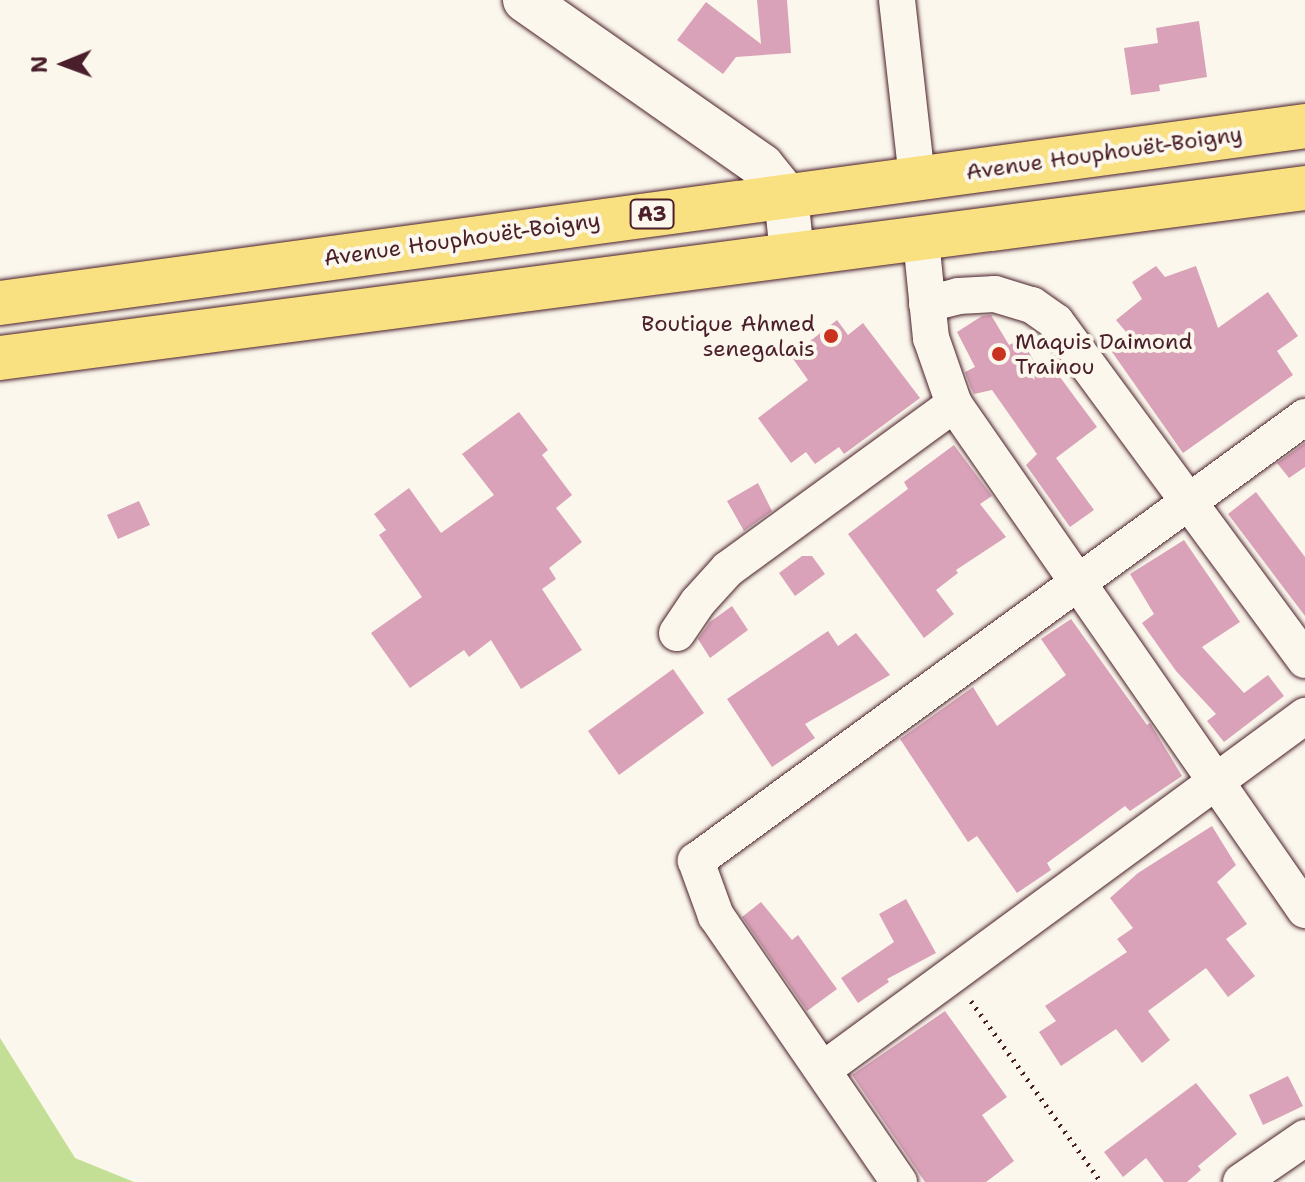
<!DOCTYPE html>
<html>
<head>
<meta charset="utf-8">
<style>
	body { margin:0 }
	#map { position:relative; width:1305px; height:1182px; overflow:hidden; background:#fbf7ec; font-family:"Shantell Sans",sans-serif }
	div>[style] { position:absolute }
	.green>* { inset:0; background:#c3de95 }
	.building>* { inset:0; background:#d9a2b8 }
	.path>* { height:5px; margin-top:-2.5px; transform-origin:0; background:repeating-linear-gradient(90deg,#4a1f2b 0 2px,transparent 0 8px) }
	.roads { filter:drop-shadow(0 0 2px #4a1f2b) drop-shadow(0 0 2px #4a1f2b) }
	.street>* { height:36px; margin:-18px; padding:0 18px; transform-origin:18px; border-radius:18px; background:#fbf7ec }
	.secondary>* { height:44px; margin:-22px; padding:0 22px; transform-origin:22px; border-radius:22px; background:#fbf7ec }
	.highway>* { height:44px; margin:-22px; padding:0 22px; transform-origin:22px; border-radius:22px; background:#f9e181 }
	.dots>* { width:22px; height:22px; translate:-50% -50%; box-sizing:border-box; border:4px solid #fbf7ec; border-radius:50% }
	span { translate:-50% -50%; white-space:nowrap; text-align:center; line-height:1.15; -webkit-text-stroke:8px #fbf7ec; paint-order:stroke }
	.shield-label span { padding:2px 6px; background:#fbf7ec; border:2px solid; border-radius:6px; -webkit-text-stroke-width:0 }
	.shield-label { font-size:20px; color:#4a1f2b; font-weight:700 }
	.street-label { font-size:22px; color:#4a1f2b }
	.poi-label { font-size:22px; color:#4a1f2b }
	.right { translate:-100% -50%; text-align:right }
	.left { translate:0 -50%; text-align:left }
	.north { position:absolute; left:24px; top:24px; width:80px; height:80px; -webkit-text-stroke:6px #fbf7ec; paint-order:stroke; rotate:269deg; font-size:22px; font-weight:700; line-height:32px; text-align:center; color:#4a1f2b }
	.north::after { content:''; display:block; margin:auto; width:28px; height:36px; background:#4a1f2b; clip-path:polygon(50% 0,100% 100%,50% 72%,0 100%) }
</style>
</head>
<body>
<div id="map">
	<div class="green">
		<i style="clip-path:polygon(0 1038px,75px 1158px,134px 1182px,0 1182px)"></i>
	</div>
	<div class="building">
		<i style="clip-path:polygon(757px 0,787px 0,791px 53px,736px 57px,723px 74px,677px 40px,706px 2px,761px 44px)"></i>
		<i style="clip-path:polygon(1199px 21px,1207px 77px,1159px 85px,1160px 91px,1131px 95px,1124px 48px,1158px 43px,1156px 28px)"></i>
		<i style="clip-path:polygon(1156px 266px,1165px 277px,1196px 266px,1218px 328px,1268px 292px,1298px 336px,1277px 351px,1293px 375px,1183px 453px,1112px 352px,1132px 339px,1116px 320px,1142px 299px,1132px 282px)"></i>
		<i style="clip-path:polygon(991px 315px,1009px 345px,1022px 339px,1040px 373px,1051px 365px,1097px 427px,1056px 458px,1094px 510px,1070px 527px,1026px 465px,1037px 454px,992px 390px,974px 394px,971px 388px,965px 372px,975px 367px,957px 332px,982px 316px)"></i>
		<i style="clip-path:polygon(837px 320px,848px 335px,863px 323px,920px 398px,844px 454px,839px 447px,815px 464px,806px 452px,791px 463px,758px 418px,808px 380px,791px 356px)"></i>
		<i style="clip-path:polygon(519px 412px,548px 450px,542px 455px,572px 495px,556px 508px,582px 542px,549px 568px,556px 579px,542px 589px,582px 650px,521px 689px,491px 640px,469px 657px,464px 650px,410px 688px,371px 633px,422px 597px,379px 535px,386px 530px,374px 514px,409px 488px,441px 533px,494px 495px,462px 454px)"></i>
		<i style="clip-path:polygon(1305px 443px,1305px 467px,1289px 478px,1277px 463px)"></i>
		<i style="clip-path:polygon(954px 445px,992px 496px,980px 504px,1006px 537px,956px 570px,958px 573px,936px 590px,954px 614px,924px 638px,848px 534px,908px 489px,904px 482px)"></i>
		<i style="clip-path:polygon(758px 483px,772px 511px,744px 531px,727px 501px)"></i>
		<i style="clip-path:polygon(1256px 492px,1305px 557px,1305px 616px,1228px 514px)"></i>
		<i style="clip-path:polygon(139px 501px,150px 525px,118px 539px,107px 515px)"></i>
		<i style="clip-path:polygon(1184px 540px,1240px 622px,1202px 647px,1244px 693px,1268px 675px,1284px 696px,1224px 742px,1207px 721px,1216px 714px,1176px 671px,1142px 623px,1154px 614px,1130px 574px)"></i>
		<i style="clip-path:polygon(802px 556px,812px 556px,825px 574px,795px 596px,779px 573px)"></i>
		<i style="clip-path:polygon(732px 606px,748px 630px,710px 658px,698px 639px,710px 622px)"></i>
		<i style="clip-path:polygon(1071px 619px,1147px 725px,1150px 723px,1182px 776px,1130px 811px,1125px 806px,1047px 863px,1051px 870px,1017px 893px,977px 836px,968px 842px,900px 739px,973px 687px,997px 726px,1066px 675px,1041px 639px)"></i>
		<i style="clip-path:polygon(828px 631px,838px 646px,856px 633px,890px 675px,805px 724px,815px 738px,772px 767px,727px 699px)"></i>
		<i style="clip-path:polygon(673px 669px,704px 713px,619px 775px,588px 731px)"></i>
		<i style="clip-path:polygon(1212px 826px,1236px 865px,1217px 882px,1247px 924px,1226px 939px,1255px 976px,1228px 997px,1206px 968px,1148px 1011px,1170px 1040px,1142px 1063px,1116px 1029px,1061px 1066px,1039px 1032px,1056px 1021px,1045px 1006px,1127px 952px,1117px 939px,1133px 928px,1110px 898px,1138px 873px)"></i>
		<i style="clip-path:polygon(906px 899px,936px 953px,887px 979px,889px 982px,858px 1003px,841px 978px,894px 942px,879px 914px)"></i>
		<i style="clip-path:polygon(761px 902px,792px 940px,798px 935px,837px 989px,807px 1011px,742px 917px)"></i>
		<i style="clip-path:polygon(945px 1011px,1007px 1097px,982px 1115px,1014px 1161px,986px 1182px,925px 1182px,852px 1075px)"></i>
		<i style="clip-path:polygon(1288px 1076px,1303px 1106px,1263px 1125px,1249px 1095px)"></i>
		<i style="clip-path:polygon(1196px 1083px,1237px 1134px,1198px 1166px,1201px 1170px,1187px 1182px,1164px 1182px,1146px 1158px,1123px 1177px,1104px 1152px)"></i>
	</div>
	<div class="path">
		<i style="left:971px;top:1001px;width:223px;rotate:54.3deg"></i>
	</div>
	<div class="roads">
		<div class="street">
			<i style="left:897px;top:0;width:180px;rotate:83.6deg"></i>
			<i style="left:921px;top:240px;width:99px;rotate:84.2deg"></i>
			<i style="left:931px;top:338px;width:70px;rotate:70.8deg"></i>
			<i style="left:954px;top:404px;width:616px;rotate:55.25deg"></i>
			<i style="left:927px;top:304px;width:32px;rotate:-14deg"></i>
			<i style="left:958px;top:296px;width:37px;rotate:-3deg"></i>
			<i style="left:995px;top:294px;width:39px;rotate:17deg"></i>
			<i style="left:1032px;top:305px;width:29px;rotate:35deg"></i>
			<i style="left:1056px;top:322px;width:420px;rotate:53.6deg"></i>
			<i style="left:677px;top:633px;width:37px;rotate:-56deg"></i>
			<i style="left:698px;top:602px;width:45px;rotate:-47.7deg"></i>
			<i style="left:728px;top:569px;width:280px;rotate:-36.1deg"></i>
			<i style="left:824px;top:1069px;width:597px;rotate:-36.27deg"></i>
			<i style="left:899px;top:1182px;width:323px;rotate:-124.5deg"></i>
			<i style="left:716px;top:916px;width:59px;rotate:-110deg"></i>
			<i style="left:696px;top:861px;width:754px;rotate:-36.09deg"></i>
			<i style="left:1241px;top:1182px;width:78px;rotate:-34.5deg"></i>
		</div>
		<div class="secondary">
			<i style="left:525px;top:0;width:289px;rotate:35deg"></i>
			<i style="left:762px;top:166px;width:38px;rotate:51deg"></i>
			<i style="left:786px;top:196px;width:58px;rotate:84.1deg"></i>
		</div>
		<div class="highway">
			<i style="left:0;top:303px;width:1317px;rotate:-7.72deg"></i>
			<i style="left:0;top:358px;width:1316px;rotate:-7.42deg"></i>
		</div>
	</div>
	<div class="dots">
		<i style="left:831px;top:336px;background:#c8321e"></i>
		<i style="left:999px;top:354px;background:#c8321e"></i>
	</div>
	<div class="shield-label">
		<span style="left:652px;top:214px">A3</span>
	</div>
	<div class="street-label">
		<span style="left:1104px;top:153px;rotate:-8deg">Avenue Houphouët-Boigny</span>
		<span style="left:462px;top:239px;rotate:-8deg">Avenue Houphouët-Boigny</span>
	</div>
	<div class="poi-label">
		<span class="right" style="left:815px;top:336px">Boutique Ahmed<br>senegalais</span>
		<span class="left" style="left:1015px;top:354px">Maquis Daimond<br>Trainou</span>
	</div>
	<div class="north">N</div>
</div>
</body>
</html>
